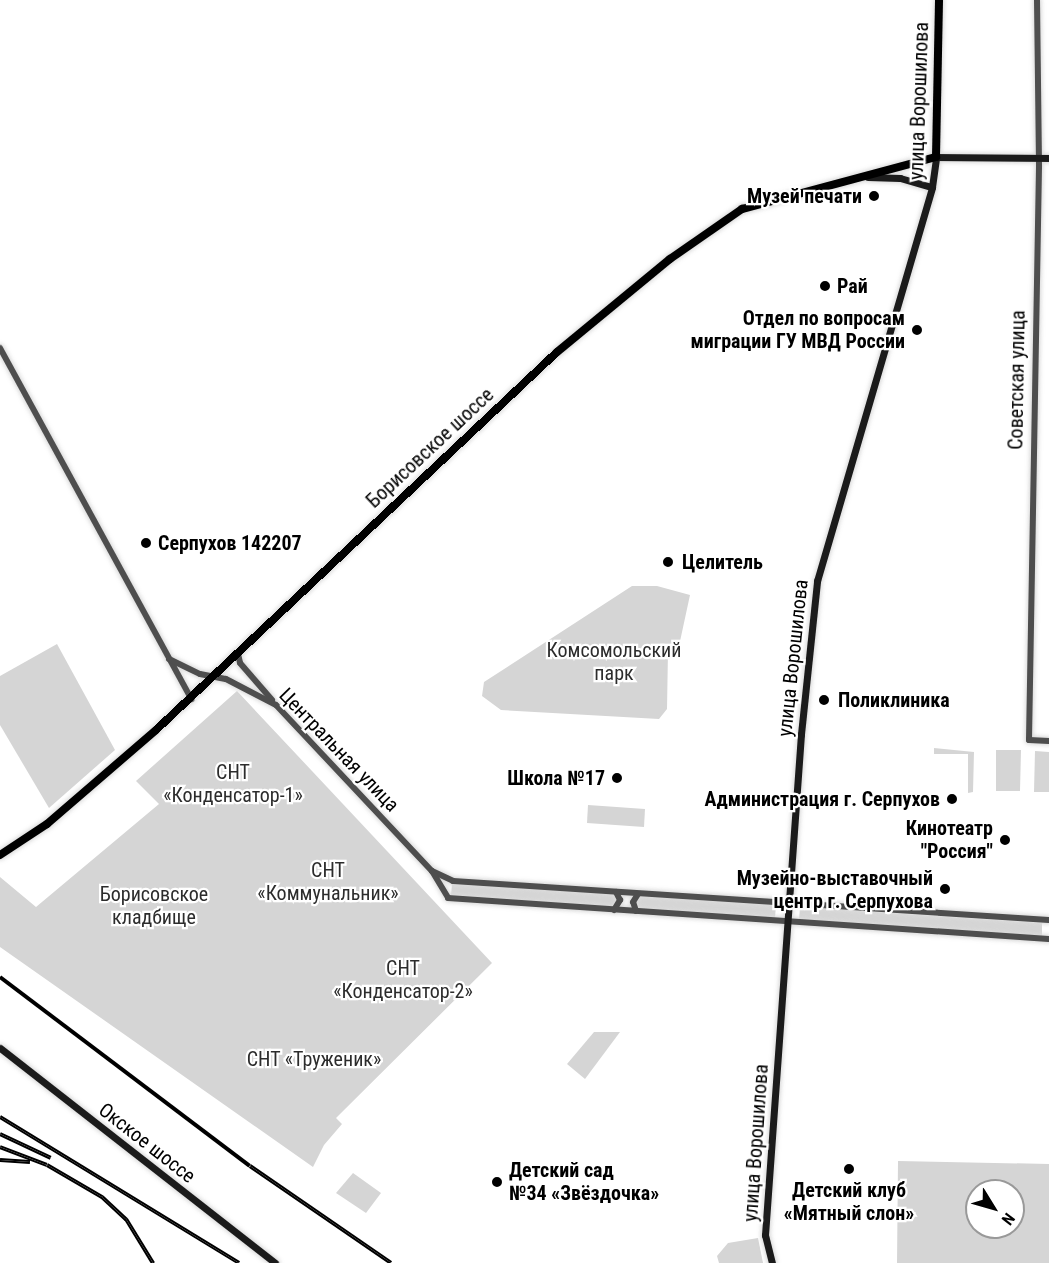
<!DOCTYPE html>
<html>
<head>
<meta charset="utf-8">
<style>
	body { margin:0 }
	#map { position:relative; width:1049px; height:1263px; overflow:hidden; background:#fff; font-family:"Roboto Condensed",sans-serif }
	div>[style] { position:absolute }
	.green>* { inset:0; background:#d5d5d5 }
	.roads { filter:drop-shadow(0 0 2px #dbdbdb) drop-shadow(0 0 2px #dbdbdb) }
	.tertiary>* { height:6px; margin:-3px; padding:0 3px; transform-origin:3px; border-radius:3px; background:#4e4e4e }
	.secondary>* { height:7px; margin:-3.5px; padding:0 3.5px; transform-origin:3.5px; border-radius:3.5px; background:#1b1b1b }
	.primary>* { height:8px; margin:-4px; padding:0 4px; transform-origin:4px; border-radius:4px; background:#000 }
	.rail>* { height:4px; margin-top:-2px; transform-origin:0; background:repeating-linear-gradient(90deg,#fff 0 4.5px,#000 0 9px); box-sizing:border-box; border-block:2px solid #000 }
	.dots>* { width:16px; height:16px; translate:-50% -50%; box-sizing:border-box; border:3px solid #fff; border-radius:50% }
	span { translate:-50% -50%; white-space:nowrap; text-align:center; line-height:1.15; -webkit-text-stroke:4.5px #fff; paint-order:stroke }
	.street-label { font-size:20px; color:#000 }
	.poi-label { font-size:20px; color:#000; font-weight:700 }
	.right { translate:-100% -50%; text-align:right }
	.left { translate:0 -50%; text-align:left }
	.park-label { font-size:20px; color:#2c2c2c }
	.north { position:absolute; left:965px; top:1179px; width:60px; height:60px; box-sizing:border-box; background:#fff; border:2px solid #999; border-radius:50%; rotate:127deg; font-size:16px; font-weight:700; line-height:24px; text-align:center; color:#000 }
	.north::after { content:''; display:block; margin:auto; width:21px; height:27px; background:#000; clip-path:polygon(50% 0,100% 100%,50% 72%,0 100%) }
</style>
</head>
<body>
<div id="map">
	<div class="green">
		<i style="clip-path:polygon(632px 586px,657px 586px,690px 595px,679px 646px,668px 651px,667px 709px,659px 719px,501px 710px,482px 696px,484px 682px)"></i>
		<i style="clip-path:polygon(57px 644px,115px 750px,49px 808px,0 725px,0 676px)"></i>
		<i style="clip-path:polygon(237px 691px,492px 963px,336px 1118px,342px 1124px,324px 1145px,313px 1167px,0 947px,0 877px,36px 907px,159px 804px,136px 781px)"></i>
		<i style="clip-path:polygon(934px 748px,974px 752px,973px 792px,968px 793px,968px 754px,934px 754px)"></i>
		<i style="clip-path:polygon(996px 750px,1021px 750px,1020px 791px,996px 791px)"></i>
		<i style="clip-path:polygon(1035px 751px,1049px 752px,1049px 792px,1034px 792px)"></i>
		<i style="clip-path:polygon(588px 805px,645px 809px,644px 827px,587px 823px)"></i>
		<i style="clip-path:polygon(452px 884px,613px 894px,618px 901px,611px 907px,451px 895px)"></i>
		<i style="clip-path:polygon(641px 896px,776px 905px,775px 918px,640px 910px,636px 903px)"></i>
		<i style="clip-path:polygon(800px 907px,1042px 923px,1042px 938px,799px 920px)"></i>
		<i style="clip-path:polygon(594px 1032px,620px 1032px,585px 1079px,567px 1064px)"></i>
		<i style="clip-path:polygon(evenodd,898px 1161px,1049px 1164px,1049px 1263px,897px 1263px,898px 1161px,977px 1191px,1013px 1191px,1013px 1227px,977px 1227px,977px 1191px)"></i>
		<i style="clip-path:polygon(353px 1173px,381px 1193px,366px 1213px,336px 1193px)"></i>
		<i style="clip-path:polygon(758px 1238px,763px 1263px,719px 1263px,717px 1256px,728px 1243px)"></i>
	</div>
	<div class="roads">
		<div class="tertiary">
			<i style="left:1037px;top:0;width:167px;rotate:89.3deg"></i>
			<i style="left:1039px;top:167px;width:573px;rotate:91deg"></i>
			<i style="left:1029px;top:740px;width:20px;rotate:3deg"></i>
			<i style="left:0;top:348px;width:400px;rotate:61.4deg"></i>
			<i style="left:238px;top:654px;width:9px;rotate:77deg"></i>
			<i style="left:240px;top:663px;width:49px;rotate:49.1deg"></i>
			<i style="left:169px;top:659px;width:34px;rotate:26deg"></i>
			<i style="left:200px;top:674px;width:26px;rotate:11deg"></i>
			<i style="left:226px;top:679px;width:56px;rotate:27.5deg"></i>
			<i style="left:276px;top:705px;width:228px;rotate:46.8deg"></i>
			<i style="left:432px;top:871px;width:23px;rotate:25deg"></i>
			<i style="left:453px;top:881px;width:597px;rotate:3.74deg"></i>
			<i style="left:432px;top:871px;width:31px;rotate:59deg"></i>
			<i style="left:448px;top:898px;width:602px;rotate:3.9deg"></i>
			<i style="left:614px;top:910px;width:12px;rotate:-59deg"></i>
			<i style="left:620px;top:900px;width:9px;rotate:-117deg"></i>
			<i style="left:636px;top:911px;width:9px;rotate:-108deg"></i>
			<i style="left:633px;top:902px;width:9px;rotate:-58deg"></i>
		</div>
		<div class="secondary">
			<i style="left:868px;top:177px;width:32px;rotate:2deg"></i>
			<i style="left:900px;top:178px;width:33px;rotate:16deg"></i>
			<i style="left:0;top:1048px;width:349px;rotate:38deg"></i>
			<i style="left:772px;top:1263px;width:29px;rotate:-104deg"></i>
			<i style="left:765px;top:1235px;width:502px;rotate:-85.89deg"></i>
			<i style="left:801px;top:734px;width:154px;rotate:-84deg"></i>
			<i style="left:817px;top:581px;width:410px;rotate:-73.7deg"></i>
			<i style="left:932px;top:187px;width:30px;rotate:-82deg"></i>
			<i style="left:936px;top:157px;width:113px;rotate:0.5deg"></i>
		</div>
		<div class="primary">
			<i style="left:0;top:855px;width:56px;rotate:-33.4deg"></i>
			<i style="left:47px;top:824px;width:144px;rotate:-40.8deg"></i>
			<i style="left:156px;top:730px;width:551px;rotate:-43.31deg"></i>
			<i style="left:557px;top:352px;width:146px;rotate:-39.5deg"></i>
			<i style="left:670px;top:259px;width:88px;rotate:-34.8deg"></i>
			<i style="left:742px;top:209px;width:201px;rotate:-15deg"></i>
			<i style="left:936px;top:157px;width:157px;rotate:-88.9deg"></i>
		</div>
	</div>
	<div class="rail">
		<i style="left:0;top:977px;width:313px;rotate:37.1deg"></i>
		<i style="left:250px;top:1166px;width:171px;rotate:34.5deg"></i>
		<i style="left:0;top:1117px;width:280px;rotate:31.4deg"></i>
		<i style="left:0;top:1134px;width:56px;rotate:25.2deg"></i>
		<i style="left:0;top:1147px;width:50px;rotate:21deg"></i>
		<i style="left:47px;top:1165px;width:64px;rotate:30.2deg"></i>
		<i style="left:102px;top:1197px;width:33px;rotate:43deg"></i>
		<i style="left:126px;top:1219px;width:52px;rotate:58.5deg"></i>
		<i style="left:0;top:1160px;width:30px;rotate:4deg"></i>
	</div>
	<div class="dots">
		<i style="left:874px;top:196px;background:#000"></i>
		<i style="left:825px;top:286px;background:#000"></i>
		<i style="left:917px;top:330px;background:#000"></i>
		<i style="left:146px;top:543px;background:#000"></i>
		<i style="left:668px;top:562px;background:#000"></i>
		<i style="left:824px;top:700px;background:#000"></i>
		<i style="left:617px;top:778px;background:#000"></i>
		<i style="left:952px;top:799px;background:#000"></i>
		<i style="left:1005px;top:840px;background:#000"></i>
		<i style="left:945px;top:889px;background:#000"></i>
		<i style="left:849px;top:1169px;background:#000"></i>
		<i style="left:497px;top:1182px;background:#000"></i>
	</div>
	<div class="street-label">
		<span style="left:919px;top:101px;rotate:-88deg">улица Ворошилова</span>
		<span style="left:1017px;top:380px;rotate:-89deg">Советская улица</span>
		<span style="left:430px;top:448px;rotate:-43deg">Борисовское шоссе</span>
		<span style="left:793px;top:658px;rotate:-84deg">улица Ворошилова</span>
		<span style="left:339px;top:750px;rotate:46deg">Центральная улица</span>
		<span style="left:147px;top:1143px;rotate:38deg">Окское шоссе</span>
		<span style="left:756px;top:1143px;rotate:-86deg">улица Ворошилова</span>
	</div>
	<div class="poi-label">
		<span class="right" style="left:862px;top:196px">Музей печати</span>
		<span class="left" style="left:837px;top:286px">Рай</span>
		<span class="right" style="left:905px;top:330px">Отдел по вопросам<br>миграции ГУ МВД России</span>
		<span class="left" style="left:158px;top:543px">Серпухов 142207</span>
		<span class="left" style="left:682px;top:562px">Целитель</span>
		<span class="left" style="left:838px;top:700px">Поликлиника</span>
		<span class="right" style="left:605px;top:778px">Школа №17</span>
		<span class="right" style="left:940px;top:799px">Администрация г. Серпухов</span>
		<span class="right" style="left:993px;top:840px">Кинотеатр<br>"Россия"</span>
		<span class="right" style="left:933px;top:890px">Музейно-выставочный<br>центр г. Серпухова</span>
		<span class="left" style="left:509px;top:1182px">Детский сад<br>№34 «Звёздочка»</span>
		<span style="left:849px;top:1202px">Детский клуб<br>«Мятный слон»</span>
	</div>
	<div class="park-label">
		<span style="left:614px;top:662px">Комсомольский<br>парк</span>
		<span style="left:233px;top:784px">СНТ<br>«Конденсатор-1»</span>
		<span style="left:328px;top:882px">СНТ<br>«Коммунальник»</span>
		<span style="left:154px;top:906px">Борисовское<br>кладбище</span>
		<span style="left:403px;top:980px">СНТ<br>«Конденсатор-2»</span>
		<span style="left:314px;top:1059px">СНТ «Труженик»</span>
	</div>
	<div class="north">N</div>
</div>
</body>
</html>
